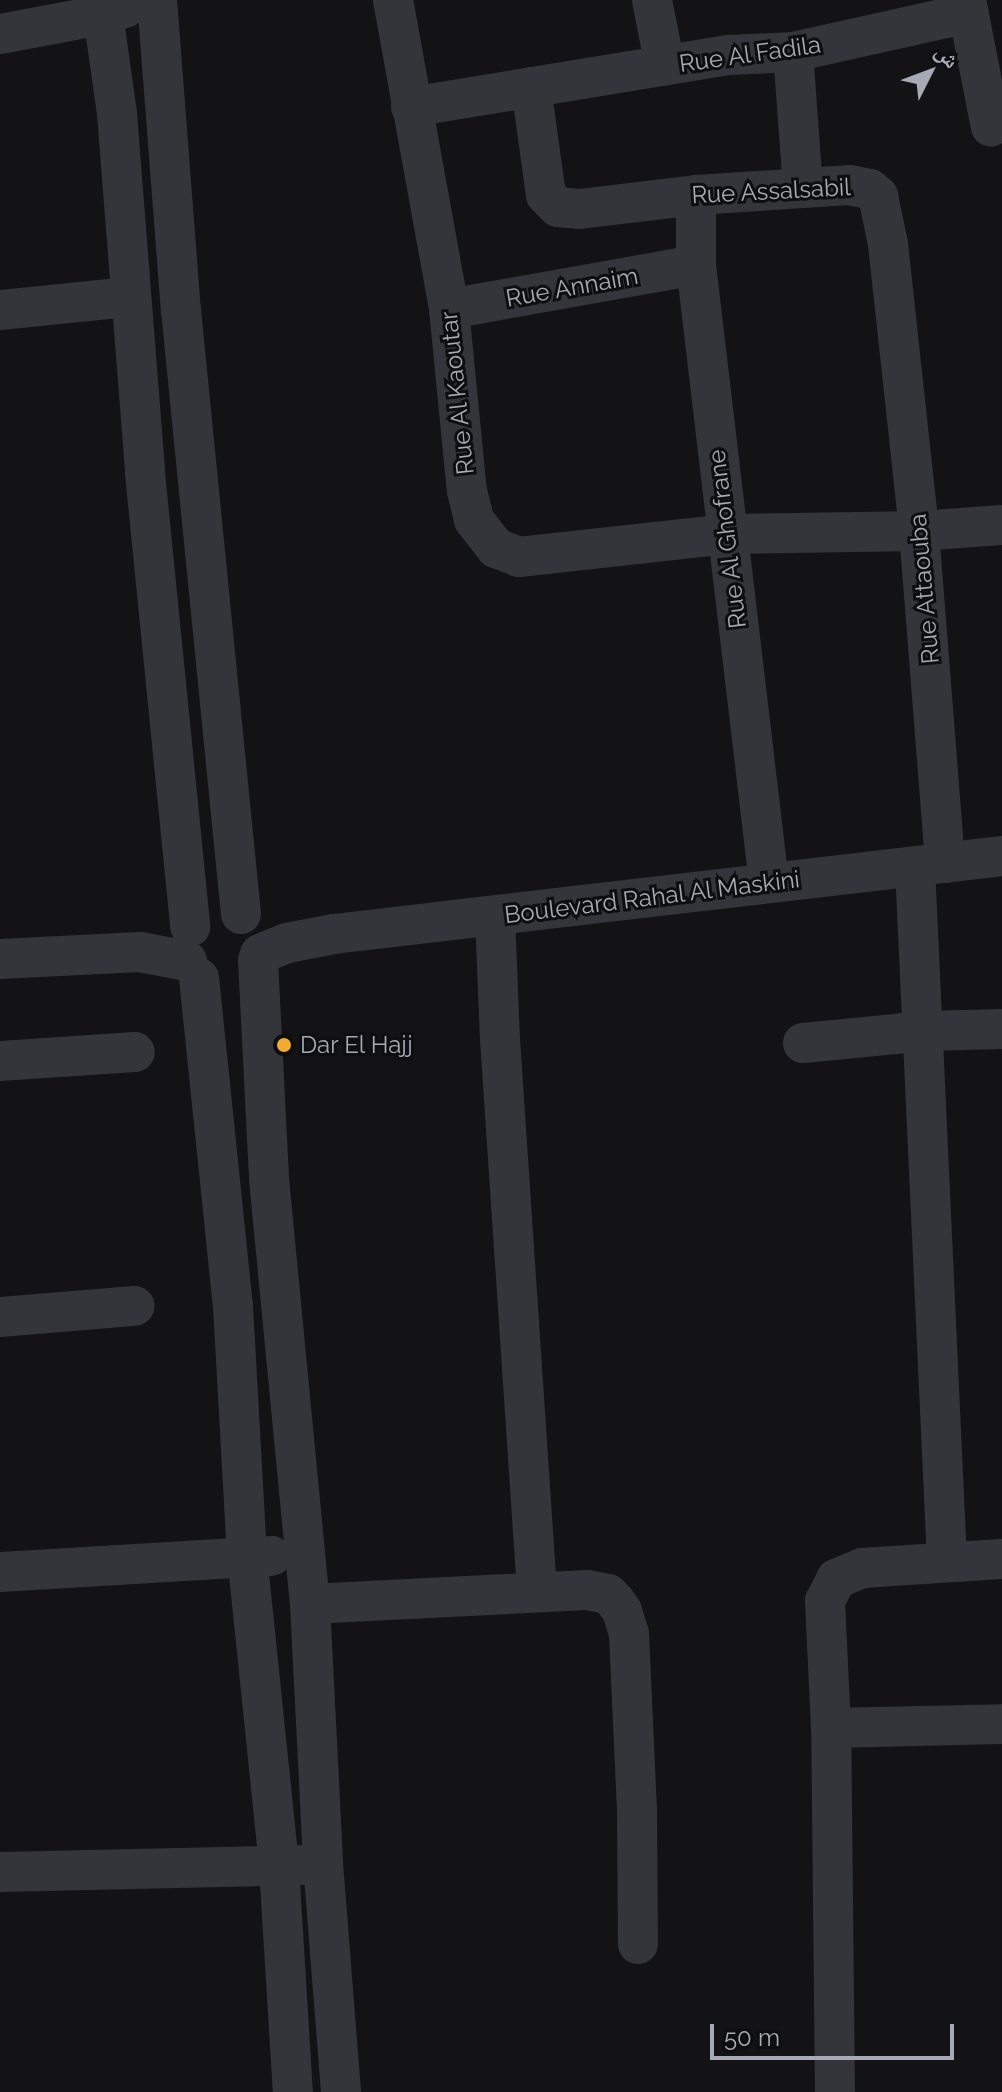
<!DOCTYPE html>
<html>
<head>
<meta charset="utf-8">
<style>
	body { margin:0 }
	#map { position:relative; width:1002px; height:2092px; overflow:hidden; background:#131315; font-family:Raleway,"Noto Naskh Arabic",sans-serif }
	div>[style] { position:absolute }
	.minor>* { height:40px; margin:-20px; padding:0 20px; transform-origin:20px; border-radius:20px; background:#34353a }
	.dots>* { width:22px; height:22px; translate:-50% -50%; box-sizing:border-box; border:4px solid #0e0e10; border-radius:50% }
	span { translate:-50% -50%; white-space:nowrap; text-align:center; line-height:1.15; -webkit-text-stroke:6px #0e0e10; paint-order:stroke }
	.street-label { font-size:24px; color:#a5aab5 }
	.poi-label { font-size:24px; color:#a5aab5 }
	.left { translate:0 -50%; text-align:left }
	.north { position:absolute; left:890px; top:32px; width:80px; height:80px; -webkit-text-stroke:6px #0e0e10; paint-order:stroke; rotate:48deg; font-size:22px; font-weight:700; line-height:32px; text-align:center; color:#a5aab5 }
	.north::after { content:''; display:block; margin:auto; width:28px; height:36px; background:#a5aab5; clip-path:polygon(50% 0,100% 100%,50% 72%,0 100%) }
	.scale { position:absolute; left:710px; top:2024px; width:244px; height:36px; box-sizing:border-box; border:4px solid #a5aab5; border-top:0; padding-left:10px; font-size:24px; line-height:28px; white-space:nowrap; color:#a5aab5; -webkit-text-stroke:6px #0e0e10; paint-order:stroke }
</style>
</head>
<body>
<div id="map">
	<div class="minor">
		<i style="left:101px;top:0;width:115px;rotate:82deg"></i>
		<i style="left:117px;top:114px;width:360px;rotate:85.5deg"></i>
		<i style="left:145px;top:473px;width:456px;rotate:84.3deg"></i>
		<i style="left:157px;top:0;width:311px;rotate:85.6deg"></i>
		<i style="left:181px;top:310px;width:607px;rotate:84.33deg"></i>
		<i style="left:393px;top:0;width:314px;rotate:79.7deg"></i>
		<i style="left:449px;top:309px;width:183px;rotate:84.4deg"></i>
		<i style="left:467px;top:491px;width:30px;rotate:76deg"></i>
		<i style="left:474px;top:520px;width:36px;rotate:52deg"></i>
		<i style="left:496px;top:548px;width:25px;rotate:21deg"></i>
		<i style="left:519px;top:557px;width:209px;rotate:-6.3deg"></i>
		<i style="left:727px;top:534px;width:192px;rotate:-0.9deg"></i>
		<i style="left:919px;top:531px;width:83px;rotate:-4.1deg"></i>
		<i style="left:652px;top:0;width:67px;rotate:78.9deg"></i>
		<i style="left:966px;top:0;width:129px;rotate:78.9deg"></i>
		<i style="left:0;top:34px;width:104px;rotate:-10.6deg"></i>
		<i style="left:102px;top:15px;width:24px;rotate:-17deg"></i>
		<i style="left:793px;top:52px;width:135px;rotate:85.8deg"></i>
		<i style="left:531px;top:87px;width:109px;rotate:82.1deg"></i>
		<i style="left:546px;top:195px;width:17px;rotate:45deg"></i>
		<i style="left:558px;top:207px;width:21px;rotate:5deg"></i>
		<i style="left:579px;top:209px;width:118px;rotate:-6.8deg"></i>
		<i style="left:696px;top:195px;width:153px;rotate:-3.7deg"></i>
		<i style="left:849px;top:185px;width:21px;rotate:11deg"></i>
		<i style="left:870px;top:189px;width:11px;rotate:41deg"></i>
		<i style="left:878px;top:196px;width:49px;rotate:78.2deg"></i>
		<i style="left:888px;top:244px;width:289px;rotate:83.8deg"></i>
		<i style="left:919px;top:531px;width:333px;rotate:85.5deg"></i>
		<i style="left:411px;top:107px;width:323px;rotate:-9.3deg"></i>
		<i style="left:730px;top:55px;width:63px;rotate:-2.7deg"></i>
		<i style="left:793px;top:52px;width:180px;rotate:-12.5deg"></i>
		<i style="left:696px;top:195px;width:70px;rotate:90deg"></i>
		<i style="left:696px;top:265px;width:622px;rotate:83.26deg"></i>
		<i style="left:449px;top:309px;width:251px;rotate:-10.1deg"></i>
		<i style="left:0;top:310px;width:130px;rotate:-5.8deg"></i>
		<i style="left:915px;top:867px;width:696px;rotate:87.36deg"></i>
		<i style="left:495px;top:916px;width:123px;rotate:87.7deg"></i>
		<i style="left:500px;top:1039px;width:554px;rotate:86.17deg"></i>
		<i style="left:260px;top:954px;width:29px;rotate:-22deg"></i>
		<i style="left:287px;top:943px;width:48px;rotate:-10.8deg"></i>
		<i style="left:334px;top:934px;width:673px;rotate:-6.66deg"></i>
		<i style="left:0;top:959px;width:140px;rotate:-2.9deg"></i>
		<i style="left:140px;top:952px;width:48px;rotate:10.8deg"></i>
		<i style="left:258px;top:960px;width:219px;rotate:87.1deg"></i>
		<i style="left:269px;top:1179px;width:427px;rotate:84.5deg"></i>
		<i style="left:310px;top:1604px;width:259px;rotate:87.1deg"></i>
		<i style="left:323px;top:1863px;width:230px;rotate:85.5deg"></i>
		<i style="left:199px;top:978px;width:330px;rotate:84.1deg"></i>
		<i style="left:233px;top:1306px;width:249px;rotate:86.8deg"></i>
		<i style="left:247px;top:1555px;width:313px;rotate:84.1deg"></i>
		<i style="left:279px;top:1866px;width:226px;rotate:86.5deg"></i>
		<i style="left:803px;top:1043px;width:123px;rotate:-5.6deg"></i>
		<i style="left:925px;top:1031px;width:77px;rotate:-1.5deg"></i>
		<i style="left:0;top:1061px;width:135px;rotate:-3.8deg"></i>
		<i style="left:0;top:1317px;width:135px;rotate:-4.7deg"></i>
		<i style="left:0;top:1572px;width:272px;rotate:-3.4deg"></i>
		<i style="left:310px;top:1604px;width:277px;rotate:-2.9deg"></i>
		<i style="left:587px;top:1590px;width:21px;rotate:11deg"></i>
		<i style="left:608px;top:1594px;width:10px;rotate:45deg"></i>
		<i style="left:615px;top:1601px;width:12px;rotate:55deg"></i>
		<i style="left:622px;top:1611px;width:24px;rotate:73deg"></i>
		<i style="left:629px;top:1634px;width:178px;rotate:87.4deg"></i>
		<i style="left:637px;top:1812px;width:132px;rotate:89.6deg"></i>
		<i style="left:831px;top:1728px;width:171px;rotate:-1.3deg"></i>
		<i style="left:0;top:1872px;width:303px;rotate:-1.3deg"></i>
		<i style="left:835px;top:2092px;width:364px;rotate:-90.6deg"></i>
		<i style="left:831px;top:1728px;width:127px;rotate:-92.7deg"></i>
		<i style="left:825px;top:1601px;width:25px;rotate:-63deg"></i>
		<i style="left:836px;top:1579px;width:28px;rotate:-23deg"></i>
		<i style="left:862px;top:1568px;width:140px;rotate:-3.7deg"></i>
	</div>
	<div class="dots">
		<i style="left:284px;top:1045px;background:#f0ab30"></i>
	</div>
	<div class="street-label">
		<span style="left:750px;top:54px;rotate:-8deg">Rue Al Fadila</span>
		<span style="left:771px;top:191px;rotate:-3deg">Rue Assalsabil</span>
		<span style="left:572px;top:287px;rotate:-10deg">Rue Annaim</span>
		<span style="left:457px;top:393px;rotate:-96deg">Rue Al Kaoutar</span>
		<span style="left:727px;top:539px;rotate:-97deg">Rue Al Ghofrane</span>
		<span style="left:924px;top:589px;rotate:-95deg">Rue Attaouba</span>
		<span style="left:652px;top:897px;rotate:-7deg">Boulevard Rahal Al Maskini</span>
	</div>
	<div class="poi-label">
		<span class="left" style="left:300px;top:1045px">Dar El Hajj</span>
	</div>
	<div class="north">ش</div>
	<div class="scale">50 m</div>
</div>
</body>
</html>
